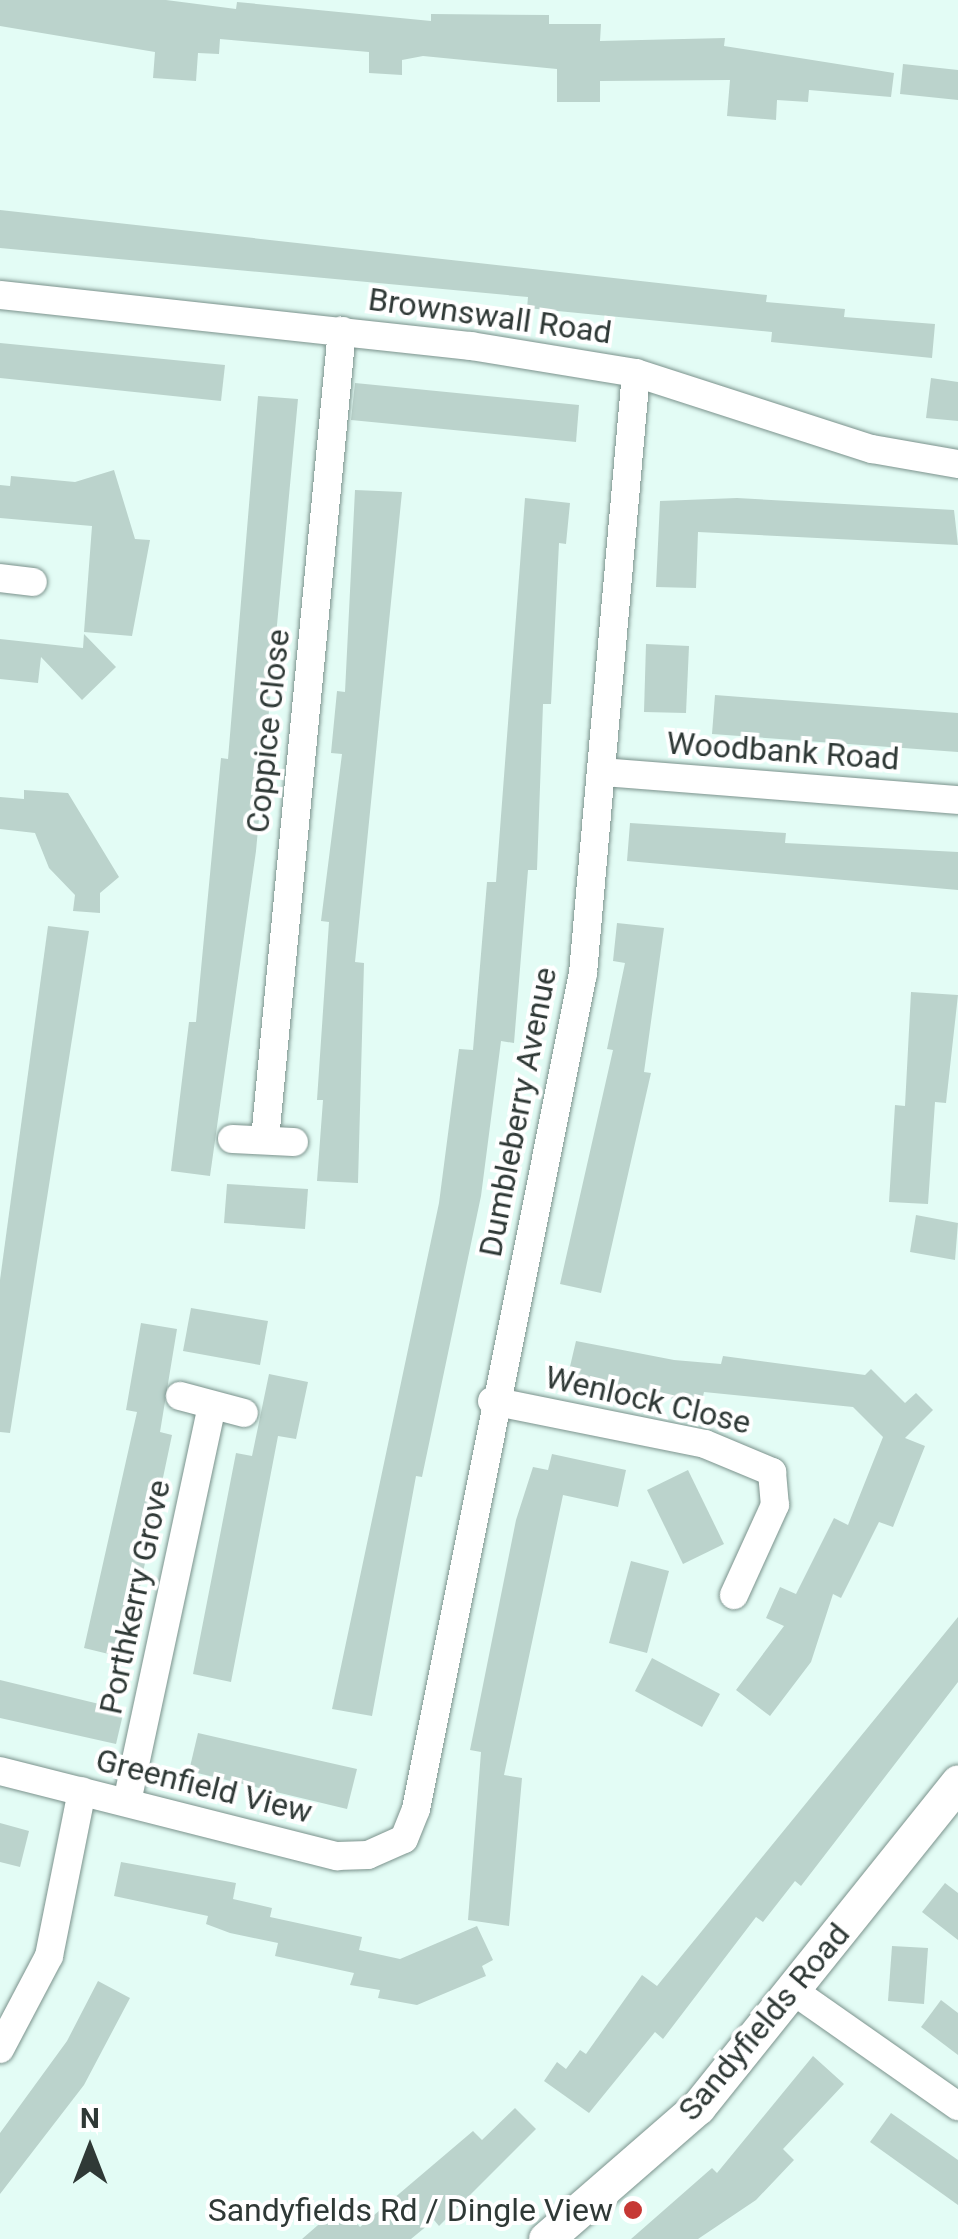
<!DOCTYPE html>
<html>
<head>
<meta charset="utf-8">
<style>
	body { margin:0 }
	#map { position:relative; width:958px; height:2239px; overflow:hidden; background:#e3fcf5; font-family:Roboto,sans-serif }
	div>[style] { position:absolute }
	.building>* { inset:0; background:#bbd3cc }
	.roads { filter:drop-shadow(0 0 2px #7b928c) drop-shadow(0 0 2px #7b928c) }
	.minor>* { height:28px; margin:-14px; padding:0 14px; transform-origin:14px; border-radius:14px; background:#fff }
	.tertiary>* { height:35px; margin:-17.5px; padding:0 17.5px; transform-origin:17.5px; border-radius:17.5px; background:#fff }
	.dots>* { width:28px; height:28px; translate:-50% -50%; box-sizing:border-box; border:5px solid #fff; border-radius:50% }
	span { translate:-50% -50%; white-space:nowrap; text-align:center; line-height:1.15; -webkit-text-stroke:8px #fff; paint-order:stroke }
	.street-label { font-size:32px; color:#2f3936 }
	.poi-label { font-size:32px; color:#2f3936 }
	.right { translate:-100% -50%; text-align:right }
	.north { position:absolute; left:40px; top:2099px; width:100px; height:100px; -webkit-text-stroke:8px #fff; paint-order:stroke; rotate:0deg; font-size:28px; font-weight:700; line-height:40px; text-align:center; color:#2f3936 }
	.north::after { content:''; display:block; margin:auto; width:35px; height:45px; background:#2f3936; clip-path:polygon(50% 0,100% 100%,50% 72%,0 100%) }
</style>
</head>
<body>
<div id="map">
	<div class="building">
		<i style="clip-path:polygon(0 0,166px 0,236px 9px,237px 2px,431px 21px,431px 14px,549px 15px,549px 24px,601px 24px,600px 41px,725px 38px,724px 46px,894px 73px,891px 97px,809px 90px,808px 102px,777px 100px,776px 120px,727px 116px,730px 80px,600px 81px,600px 102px,557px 102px,557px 69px,423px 56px,402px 60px,402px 75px,369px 73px,369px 52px,220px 39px,219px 54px,198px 53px,196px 81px,153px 78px,155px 52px,0 26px)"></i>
		<i style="clip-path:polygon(903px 64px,958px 70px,958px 100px,900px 94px)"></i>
		<i style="clip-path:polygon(0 210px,767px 295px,766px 302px,845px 309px,844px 317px,935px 324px,932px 358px,771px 342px,772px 332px,527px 308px,528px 297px,0 248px)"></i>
		<i style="clip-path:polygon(0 343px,225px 365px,221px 401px,0 378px)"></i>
		<i style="clip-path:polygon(931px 378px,958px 382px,958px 421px,926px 418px)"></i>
		<i style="clip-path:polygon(355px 383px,579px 405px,576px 442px,351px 420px)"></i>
		<i style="clip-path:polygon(258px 396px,298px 399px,256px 851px,210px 1176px,171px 1171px,189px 1022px,196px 1022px,221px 758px,228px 759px)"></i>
		<i style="clip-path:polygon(114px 470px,135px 539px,150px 540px,132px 636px,84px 632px,92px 526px,0 518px,0 485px,10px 486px,11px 476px,75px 482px)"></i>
		<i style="clip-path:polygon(355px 490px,402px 492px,355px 962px,364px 963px,358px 1183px,317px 1181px,323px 1100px,317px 1100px,329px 922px,321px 921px,342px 754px,331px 753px,337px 691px,345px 692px)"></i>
		<i style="clip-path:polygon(525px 498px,570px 503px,566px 544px,559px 543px,551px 704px,543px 704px,537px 870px,528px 870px,514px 1043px,501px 1041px,481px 1196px,422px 1477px,416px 1476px,372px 1716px,332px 1709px,439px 1203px,459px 1049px,473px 1050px,487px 882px,496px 882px)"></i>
		<i style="clip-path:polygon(737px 498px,954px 510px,958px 545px,698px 532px,696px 588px,656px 587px,660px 501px)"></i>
		<i style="clip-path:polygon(84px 634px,116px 667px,82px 700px,41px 657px,38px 683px,0 679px,0 639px,83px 648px)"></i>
		<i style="clip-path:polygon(646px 644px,689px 646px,686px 713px,644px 712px)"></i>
		<i style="clip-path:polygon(715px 695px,958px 713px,958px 752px,712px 734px)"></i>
		<i style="clip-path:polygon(24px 790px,68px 793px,119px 877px,100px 893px,100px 913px,73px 911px,75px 895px,49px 868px,35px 833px,0 829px,0 797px,24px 799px)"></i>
		<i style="clip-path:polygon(630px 823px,786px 833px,785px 843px,958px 852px,958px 890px,627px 861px)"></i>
		<i style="clip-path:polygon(617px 923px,664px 928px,644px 1072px,651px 1073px,601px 1293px,560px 1284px,613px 1050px,607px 1049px,625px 963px,613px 961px)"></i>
		<i style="clip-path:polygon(48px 926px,89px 931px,10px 1433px,0 1432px,0 1280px)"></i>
		<i style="clip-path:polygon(911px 992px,958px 995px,946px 1103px,935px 1102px,928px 1204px,889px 1202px,895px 1105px,905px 1106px)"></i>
		<i style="clip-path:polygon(227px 1184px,308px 1189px,305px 1229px,224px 1223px)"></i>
		<i style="clip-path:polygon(916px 1215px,958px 1223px,955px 1260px,910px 1252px)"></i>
		<i style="clip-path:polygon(191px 1308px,268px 1321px,260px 1365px,183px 1351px)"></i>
		<i style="clip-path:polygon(141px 1323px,177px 1329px,160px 1432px,172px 1435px,125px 1658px,84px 1648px,137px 1412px,126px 1410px)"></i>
		<i style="clip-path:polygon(576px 1341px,674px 1360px,721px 1364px,723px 1356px,865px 1375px,871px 1369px,905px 1403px,916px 1393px,933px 1410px,905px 1438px,925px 1446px,893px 1527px,879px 1522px,841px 1598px,833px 1594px,811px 1662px,770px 1716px,736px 1690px,784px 1626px,766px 1618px,780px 1587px,796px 1594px,834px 1518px,848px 1525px,883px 1437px,853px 1407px,704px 1392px,701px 1405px,568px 1375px)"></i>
		<i style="clip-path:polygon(269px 1374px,308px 1382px,296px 1439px,278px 1436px,231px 1682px,193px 1674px,236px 1453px,252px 1456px)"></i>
		<i style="clip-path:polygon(552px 1454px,626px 1470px,618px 1507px,563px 1495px,504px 1775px,522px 1778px,509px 1926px,468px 1920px,481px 1752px,470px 1750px,516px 1520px,533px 1467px,548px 1470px)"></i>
		<i style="clip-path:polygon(688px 1470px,724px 1544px,683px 1564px,647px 1490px)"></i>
		<i style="clip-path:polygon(631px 1561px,669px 1571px,647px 1653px,609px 1643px)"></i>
		<i style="clip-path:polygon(958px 1617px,958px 1682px,801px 1886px,795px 1881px,763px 1922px,756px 1917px,663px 2039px,655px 2032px,589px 2113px,544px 2081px,557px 2062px,566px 2069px,580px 2050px,586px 2054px,642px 1975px,657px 1986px)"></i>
		<i style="clip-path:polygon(652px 1658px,720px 1694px,702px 1727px,635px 1691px)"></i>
		<i style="clip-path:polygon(0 1680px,124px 1710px,116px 1744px,0 1718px)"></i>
		<i style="clip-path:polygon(198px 1733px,357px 1769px,347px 1809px,189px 1771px)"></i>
		<i style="clip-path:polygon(0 1823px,29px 1831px,20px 1867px,0 1862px)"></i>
		<i style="clip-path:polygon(121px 1862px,236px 1883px,233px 1899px,272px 1908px,270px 1917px,362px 1937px,359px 1950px,400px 1959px,477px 1926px,493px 1960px,482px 1966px,486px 1976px,417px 2005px,378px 1998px,380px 1990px,350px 1985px,354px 1973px,275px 1956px,278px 1943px,230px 1933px,206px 1924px,208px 1916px,114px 1896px)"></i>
		<i style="clip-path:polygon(945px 1883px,958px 1893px,958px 1940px,922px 1912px)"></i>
		<i style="clip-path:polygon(892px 1946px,928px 1948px,924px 2004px,888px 2001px)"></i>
		<i style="clip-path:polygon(98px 1981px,130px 1998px,84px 2085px,0 2194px,0 2133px,67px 2041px)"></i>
		<i style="clip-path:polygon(941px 2000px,958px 2013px,958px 2055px,921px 2027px)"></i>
		<i style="clip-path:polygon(813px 2056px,844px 2084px,783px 2149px,794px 2160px,756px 2200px,698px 2239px,631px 2239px,712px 2168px,717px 2173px)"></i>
		<i style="clip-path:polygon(515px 2108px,536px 2129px,439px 2226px,434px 2220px,411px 2239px,302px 2239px,341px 2205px,360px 2227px,473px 2131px,482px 2140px)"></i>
		<i style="clip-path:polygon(891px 2113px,958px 2160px,958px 2205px,870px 2142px)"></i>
	</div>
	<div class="roads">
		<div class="minor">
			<i style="left:0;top:295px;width:474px;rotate:6.2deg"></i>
			<i style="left:471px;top:346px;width:167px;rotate:9.3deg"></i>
			<i style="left:636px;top:373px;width:248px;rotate:17.9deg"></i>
			<i style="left:872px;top:449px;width:87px;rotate:9.9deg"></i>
			<i style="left:0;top:578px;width:33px;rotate:7deg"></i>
			<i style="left:602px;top:772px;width:357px;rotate:4.5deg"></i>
			<i style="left:232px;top:1139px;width:62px;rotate:2.8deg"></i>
			<i style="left:265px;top:1139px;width:812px;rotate:-84.56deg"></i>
			<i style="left:180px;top:1396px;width:66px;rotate:14.9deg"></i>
			<i style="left:492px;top:1401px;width:217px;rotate:11.4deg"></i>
			<i style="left:705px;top:1444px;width:73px;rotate:22.7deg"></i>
			<i style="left:772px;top:1472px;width:33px;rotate:85deg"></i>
			<i style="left:775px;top:1505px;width:99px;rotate:114.5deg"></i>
			<i style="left:0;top:1771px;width:348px;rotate:14.2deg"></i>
			<i style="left:337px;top:1856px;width:31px;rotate:-2deg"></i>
			<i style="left:368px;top:1855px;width:39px;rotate:-24deg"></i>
			<i style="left:404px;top:1839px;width:32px;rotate:-68deg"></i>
			<i style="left:416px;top:1809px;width:853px;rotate:-78.7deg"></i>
			<i style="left:583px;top:973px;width:602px;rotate:-84.95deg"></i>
			<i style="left:127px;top:1802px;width:404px;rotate:-77.9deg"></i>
			<i style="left:795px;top:1992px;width:199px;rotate:35deg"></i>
			<i style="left:0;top:2049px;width:105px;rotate:-62.2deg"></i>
			<i style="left:49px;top:1956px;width:168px;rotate:-78.7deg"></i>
		</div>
		<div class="tertiary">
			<i style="left:546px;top:2239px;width:201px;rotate:-41deg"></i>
			<i style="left:698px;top:2107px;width:416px;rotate:-51.3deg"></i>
		</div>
	</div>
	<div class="dots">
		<i style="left:633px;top:2210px;background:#c63834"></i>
	</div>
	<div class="street-label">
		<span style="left:490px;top:316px;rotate:8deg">Brownswall Road</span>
		<span style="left:268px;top:731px;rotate:-84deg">Coppice Close</span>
		<span style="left:783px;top:751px;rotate:4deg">Woodbank Road</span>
		<span style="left:518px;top:1112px;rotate:-79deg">Dumbleberry Avenue</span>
		<span style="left:648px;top:1400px;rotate:13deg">Wenlock Close</span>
		<span style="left:135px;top:1597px;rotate:-78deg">Porthkerry Grove</span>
		<span style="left:204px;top:1786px;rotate:14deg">Greenfield View</span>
		<span style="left:764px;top:2022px;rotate:-50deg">Sandyfields Road</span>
	</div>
	<div class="poi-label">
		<span class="right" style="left:613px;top:2210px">Sandyfields Rd / Dingle View</span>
	</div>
	<div class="north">N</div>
</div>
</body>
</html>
